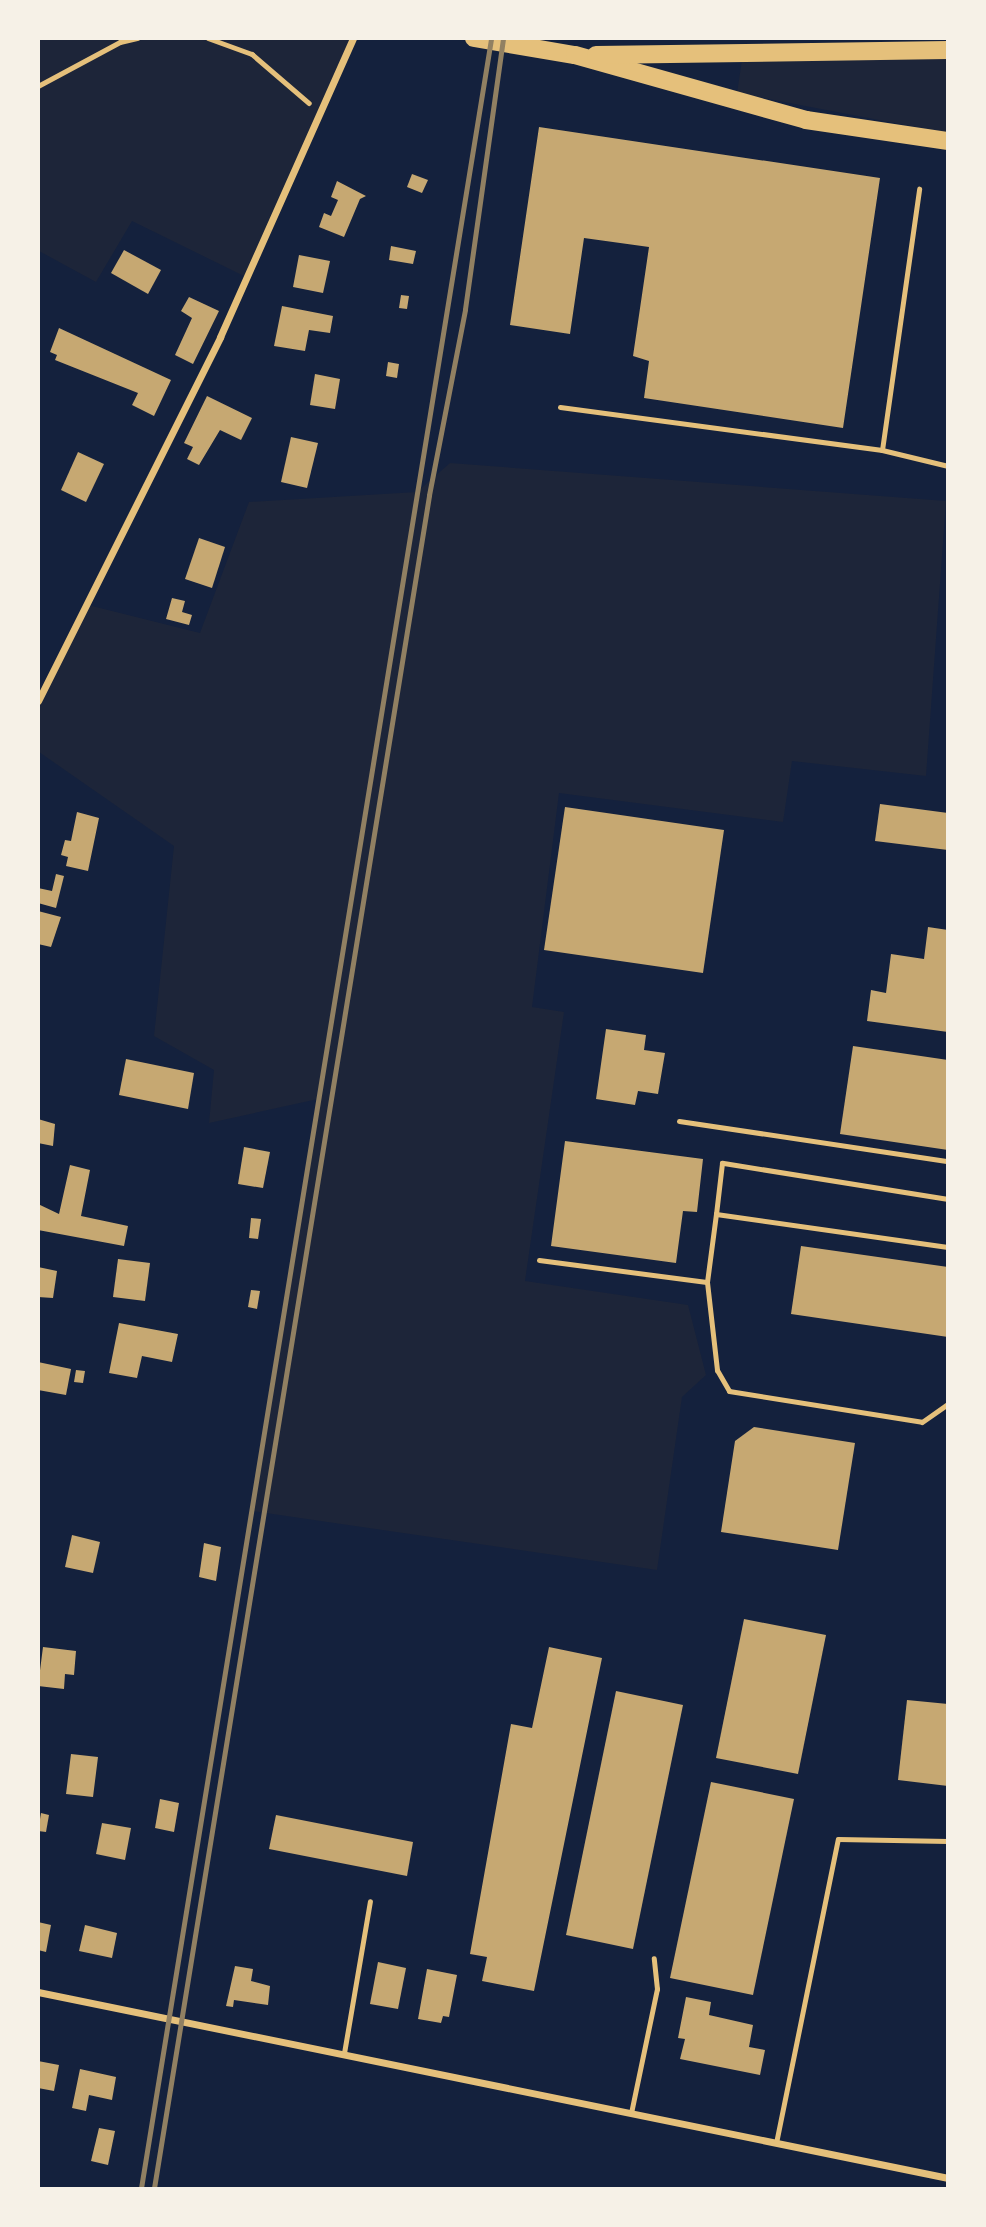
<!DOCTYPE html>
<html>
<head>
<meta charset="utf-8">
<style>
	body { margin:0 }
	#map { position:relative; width:986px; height:2227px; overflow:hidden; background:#14213d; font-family:"Source Sans 3",sans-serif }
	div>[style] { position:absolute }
	.green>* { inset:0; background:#1d2539 }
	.building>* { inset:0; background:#c6a872 }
	.path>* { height:4.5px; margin:-2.25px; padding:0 2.25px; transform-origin:2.25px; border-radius:2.25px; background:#e5c07b }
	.service>* { height:5px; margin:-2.5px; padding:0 2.5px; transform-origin:2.5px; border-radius:2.5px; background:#e5c07b }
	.minor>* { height:7px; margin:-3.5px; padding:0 3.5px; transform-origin:3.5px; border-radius:3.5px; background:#e5c07b }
	.primary>* { height:18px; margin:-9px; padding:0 9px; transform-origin:9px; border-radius:9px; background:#e5c07b }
	.rail>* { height:5px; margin:-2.5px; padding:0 2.5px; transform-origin:2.5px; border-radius:2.5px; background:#918062 }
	span { translate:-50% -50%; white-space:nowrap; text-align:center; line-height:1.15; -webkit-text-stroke:6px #f6f1e7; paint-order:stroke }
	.frame { position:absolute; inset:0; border:40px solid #f6f1e7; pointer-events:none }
</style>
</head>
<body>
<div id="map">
	<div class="green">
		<i style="clip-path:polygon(38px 39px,353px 39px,248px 278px,132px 221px,96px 282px,39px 251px)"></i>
		<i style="clip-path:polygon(947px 57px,947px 133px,737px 93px,742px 60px)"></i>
		<i style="clip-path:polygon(450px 463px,946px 501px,926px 776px,792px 761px,783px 822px,559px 793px,532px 1007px,564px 1012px,525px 1281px,688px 1305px,706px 1375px,682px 1397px,657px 1570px,252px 1511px,318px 1099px,209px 1123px,214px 1070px,154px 1036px,174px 846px,39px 752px,38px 701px,88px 605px,200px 633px,249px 502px,417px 492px)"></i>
	</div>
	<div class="building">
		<i style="clip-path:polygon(539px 127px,880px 178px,843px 428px,644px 398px,649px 361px,633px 356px,649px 247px,584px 238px,570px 334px,510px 325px)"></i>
		<i style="clip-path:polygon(412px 174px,428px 180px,422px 193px,407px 187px)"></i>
		<i style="clip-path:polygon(337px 181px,366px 196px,360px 199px,344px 237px,319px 227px,324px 213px,331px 216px,338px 200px,331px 197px)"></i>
		<i style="clip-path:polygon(391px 246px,416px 251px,413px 264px,389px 260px)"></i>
		<i style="clip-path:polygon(124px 250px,161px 270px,148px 294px,111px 273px)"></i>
		<i style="clip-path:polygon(299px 255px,330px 261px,323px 293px,293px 287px)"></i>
		<i style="clip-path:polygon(401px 295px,409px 296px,407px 309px,399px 308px)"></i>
		<i style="clip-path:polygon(189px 297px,219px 311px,193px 364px,175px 355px,192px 318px,181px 311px)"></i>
		<i style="clip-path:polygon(282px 306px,333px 316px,330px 333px,309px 330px,305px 351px,274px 346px)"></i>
		<i style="clip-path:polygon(59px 328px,171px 380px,154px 416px,132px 405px,138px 393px,55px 360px,57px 355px,50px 352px)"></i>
		<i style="clip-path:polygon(388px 362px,399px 364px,397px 378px,386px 376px)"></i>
		<i style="clip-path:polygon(315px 374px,340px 379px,335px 409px,310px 405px)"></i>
		<i style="clip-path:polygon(207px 396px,252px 418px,241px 440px,220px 430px,199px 465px,187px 459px,193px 447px,184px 443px)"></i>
		<i style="clip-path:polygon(291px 437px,318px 443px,307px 488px,281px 482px)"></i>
		<i style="clip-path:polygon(78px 452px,104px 464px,86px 502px,61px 490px)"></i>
		<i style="clip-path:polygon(199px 538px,225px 547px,212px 588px,185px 579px)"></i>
		<i style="clip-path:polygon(172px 598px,185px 601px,182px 612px,192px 615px,189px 625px,166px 619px)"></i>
		<i style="clip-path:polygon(880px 804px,948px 813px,948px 850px,875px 841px)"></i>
		<i style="clip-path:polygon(565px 807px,724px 830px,703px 973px,544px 950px)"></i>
		<i style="clip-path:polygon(77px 812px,99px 818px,88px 871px,66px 866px,68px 857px,61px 855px,65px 840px,71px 841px)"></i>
		<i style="clip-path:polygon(56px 874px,64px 876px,56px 908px,38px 903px,38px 888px,52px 891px)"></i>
		<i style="clip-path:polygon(38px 911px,61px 917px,51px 947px,38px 944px)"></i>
		<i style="clip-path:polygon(928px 927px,948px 930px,948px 1032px,867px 1021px,871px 990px,886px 993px,891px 954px,924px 959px)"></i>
		<i style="clip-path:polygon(606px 1029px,646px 1035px,644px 1050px,665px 1053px,658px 1094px,638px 1091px,635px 1105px,596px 1099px)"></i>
		<i style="clip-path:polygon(853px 1046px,948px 1060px,948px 1150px,840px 1134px)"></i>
		<i style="clip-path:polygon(126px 1059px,194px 1073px,188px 1109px,119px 1095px)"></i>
		<i style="clip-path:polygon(38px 1119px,55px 1124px,53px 1146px,38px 1143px)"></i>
		<i style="clip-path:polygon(565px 1141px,703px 1159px,697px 1212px,683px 1211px,676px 1263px,551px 1246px)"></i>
		<i style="clip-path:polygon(244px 1147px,270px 1152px,263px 1188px,238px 1184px)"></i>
		<i style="clip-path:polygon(70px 1165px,90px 1170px,81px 1216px,128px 1226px,124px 1246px,38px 1230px,38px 1204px,59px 1214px)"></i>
		<i style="clip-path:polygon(251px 1218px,261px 1219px,258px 1239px,249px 1238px)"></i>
		<i style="clip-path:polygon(801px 1246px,948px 1267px,948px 1337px,791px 1314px)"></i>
		<i style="clip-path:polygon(118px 1259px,150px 1263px,145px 1301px,113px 1297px)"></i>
		<i style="clip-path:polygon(38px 1267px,57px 1271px,53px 1298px,38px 1297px)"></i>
		<i style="clip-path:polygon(251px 1290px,260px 1291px,257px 1309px,248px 1307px)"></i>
		<i style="clip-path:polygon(119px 1323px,178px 1334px,172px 1362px,142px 1356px,137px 1378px,109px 1373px)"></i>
		<i style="clip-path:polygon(38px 1362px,71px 1369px,66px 1395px,38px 1390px)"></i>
		<i style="clip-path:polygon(76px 1370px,85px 1371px,83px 1383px,74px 1382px)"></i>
		<i style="clip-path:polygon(754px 1427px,855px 1443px,838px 1550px,721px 1532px,735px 1441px)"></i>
		<i style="clip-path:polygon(72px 1535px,100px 1542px,93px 1573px,65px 1567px)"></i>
		<i style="clip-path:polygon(204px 1543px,221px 1547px,216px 1581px,199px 1577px)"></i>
		<i style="clip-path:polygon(744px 1619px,826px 1635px,798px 1774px,716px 1758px)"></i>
		<i style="clip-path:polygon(43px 1647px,76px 1651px,74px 1675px,65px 1674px,64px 1689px,38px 1686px)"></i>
		<i style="clip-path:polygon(549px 1647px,602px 1658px,534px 1991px,482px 1981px,487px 1957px,470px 1954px,511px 1724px,532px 1728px)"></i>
		<i style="clip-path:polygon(616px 1691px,683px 1705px,633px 1949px,566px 1935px)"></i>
		<i style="clip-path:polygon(907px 1700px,948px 1704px,948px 1786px,898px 1780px)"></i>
		<i style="clip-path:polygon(71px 1754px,98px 1757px,93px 1797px,66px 1794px)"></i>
		<i style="clip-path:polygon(711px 1782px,794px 1799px,753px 1995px,670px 1978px)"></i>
		<i style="clip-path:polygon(160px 1799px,179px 1803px,174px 1832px,155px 1828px)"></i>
		<i style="clip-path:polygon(41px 1813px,49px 1815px,46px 1832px,38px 1831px)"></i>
		<i style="clip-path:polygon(276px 1815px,413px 1842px,407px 1876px,269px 1849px)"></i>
		<i style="clip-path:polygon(102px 1823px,131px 1828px,125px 1860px,96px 1854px)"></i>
		<i style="clip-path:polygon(38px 1922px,51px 1925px,46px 1952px,38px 1950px)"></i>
		<i style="clip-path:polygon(85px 1925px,117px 1933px,112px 1958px,79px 1951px)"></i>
		<i style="clip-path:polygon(378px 1962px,406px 1968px,398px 2009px,370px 2004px)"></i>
		<i style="clip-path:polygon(235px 1966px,253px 1969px,251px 1981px,270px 1986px,268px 2005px,234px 2000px,233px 2007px,226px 2006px)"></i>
		<i style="clip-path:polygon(427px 1969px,457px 1975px,449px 2017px,443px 2016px,441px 2023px,418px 2019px)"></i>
		<i style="clip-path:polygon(686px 1997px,711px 2002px,709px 2015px,753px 2025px,749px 2047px,765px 2050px,760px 2075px,680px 2059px,685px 2039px,678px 2038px)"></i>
		<i style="clip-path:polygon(38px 2061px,59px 2065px,54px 2091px,38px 2088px)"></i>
		<i style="clip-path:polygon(80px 2069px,116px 2077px,112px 2100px,89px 2095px,86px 2111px,72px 2108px)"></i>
		<i style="clip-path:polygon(99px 2128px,115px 2131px,108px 2165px,91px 2161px)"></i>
	</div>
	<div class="path">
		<i style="left:208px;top:38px;width:47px;rotate:20deg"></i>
		<i style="left:252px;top:54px;width:75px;rotate:40.7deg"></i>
		<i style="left:38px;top:86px;width:93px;rotate:-28.2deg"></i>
		<i style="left:120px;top:42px;width:18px;rotate:-13deg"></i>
	</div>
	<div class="service">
		<i style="left:560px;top:407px;width:325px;rotate:7.6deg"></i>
		<i style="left:882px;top:450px;width:68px;rotate:13.6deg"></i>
		<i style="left:882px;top:450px;width:264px;rotate:-81.9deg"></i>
		<i style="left:679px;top:1121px;width:272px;rotate:8.5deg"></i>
		<i style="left:948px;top:1199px;width:229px;rotate:-170.9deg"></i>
		<i style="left:722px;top:1163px;width:51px;rotate:96.7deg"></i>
		<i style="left:716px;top:1214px;width:234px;rotate:8.1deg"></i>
		<i style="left:539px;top:1260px;width:169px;rotate:7.5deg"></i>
		<i style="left:707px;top:1282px;width:69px;rotate:-82.5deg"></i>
		<i style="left:707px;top:1282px;width:89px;rotate:83.5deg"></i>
		<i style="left:717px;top:1370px;width:24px;rotate:60deg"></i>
		<i style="left:729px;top:1391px;width:195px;rotate:9.1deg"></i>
		<i style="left:922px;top:1422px;width:32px;rotate:-35deg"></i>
		<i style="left:344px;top:2053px;width:154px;rotate:-80.3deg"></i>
		<i style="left:631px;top:2113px;width:127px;rotate:-78.2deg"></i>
		<i style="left:657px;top:1989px;width:31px;rotate:-96deg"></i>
		<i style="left:776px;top:2143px;width:310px;rotate:-78.5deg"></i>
		<i style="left:838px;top:1839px;width:110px;rotate:1deg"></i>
	</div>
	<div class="minor">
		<i style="left:38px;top:701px;width:407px;rotate:-63.4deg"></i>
		<i style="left:220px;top:337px;width:327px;rotate:-66deg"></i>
		<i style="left:38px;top:1992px;width:929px;rotate:11.55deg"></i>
	</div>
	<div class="primary">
		<i style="left:474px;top:38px;width:102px;rotate:9.6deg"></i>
		<i style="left:575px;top:55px;width:240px;rotate:15.7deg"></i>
		<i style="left:806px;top:120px;width:144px;rotate:8.4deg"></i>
		<i style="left:596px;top:55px;width:352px;rotate:-0.8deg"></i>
	</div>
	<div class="rail">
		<i style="left:141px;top:2188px;width:2178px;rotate:-80.75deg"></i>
		<i style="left:154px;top:2188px;width:1715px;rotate:-80.77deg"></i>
		<i style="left:429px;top:495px;width:189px;rotate:-79deg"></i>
		<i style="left:465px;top:309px;width:274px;rotate:-82deg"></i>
	</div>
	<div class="frame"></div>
</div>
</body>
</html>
